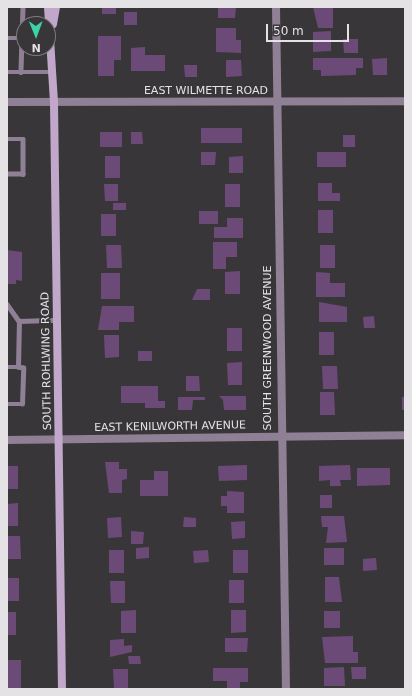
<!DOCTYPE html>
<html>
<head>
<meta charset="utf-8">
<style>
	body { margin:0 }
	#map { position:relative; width:412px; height:696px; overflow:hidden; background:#39363a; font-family:"DejaVu Sans",sans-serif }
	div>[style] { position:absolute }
	.building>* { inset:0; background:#6c4a77 }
	.lane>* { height:4.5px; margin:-2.25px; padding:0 2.25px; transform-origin:2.25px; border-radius:2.25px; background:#908095 }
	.street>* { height:8px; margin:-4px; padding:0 4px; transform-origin:4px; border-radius:4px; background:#908095 }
	.secondary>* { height:8px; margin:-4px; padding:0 4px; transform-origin:4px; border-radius:4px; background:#c1a8ca }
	span { translate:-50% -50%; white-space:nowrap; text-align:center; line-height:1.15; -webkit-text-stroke:3.5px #39363a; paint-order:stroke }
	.street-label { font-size:11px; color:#e4e2e4 }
	.frame { position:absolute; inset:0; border:8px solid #e4e2e4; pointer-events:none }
	.north { position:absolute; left:16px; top:16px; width:40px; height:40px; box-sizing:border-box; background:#39363a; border:1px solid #7d7b7e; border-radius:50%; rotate:179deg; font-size:11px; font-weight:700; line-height:16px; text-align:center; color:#e4e2e4 }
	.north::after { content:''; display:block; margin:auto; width:14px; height:18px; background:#3ad4a5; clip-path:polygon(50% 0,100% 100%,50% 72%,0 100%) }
	.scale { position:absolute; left:266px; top:24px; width:83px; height:18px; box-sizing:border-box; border:2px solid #e4e2e4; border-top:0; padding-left:5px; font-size:12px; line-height:14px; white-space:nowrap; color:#e4e2e4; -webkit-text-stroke:3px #39363a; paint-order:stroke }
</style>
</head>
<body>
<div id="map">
	<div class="building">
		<i style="clip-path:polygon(102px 7px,116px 7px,116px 14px,102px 14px)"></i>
		<i style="clip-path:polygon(218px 7px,236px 7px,235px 18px,218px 18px)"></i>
		<i style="clip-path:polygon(313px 7px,333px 7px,333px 28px,318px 28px)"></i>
		<i style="clip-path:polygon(124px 12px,137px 12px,137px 25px,124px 25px)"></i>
		<i style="clip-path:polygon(216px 28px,236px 28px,236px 40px,241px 40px,241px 53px,216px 52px)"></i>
		<i style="clip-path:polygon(331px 31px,331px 51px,313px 52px,313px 32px)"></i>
		<i style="clip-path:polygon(98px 36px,121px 36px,121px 60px,114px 60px,114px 76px,98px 76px)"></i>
		<i style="clip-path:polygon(343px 39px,358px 39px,358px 53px,344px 53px)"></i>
		<i style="clip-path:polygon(145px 47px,145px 55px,165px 55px,165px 71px,131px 71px,131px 48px)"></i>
		<i style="clip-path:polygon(313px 58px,363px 58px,363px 68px,356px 68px,356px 75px,321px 76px,321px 70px,313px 70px)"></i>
		<i style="clip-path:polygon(387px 58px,387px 75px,373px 75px,372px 59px)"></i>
		<i style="clip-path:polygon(226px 60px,241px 60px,242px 76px,226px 77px)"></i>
		<i style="clip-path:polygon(184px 65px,197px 65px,197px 77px,185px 77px)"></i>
		<i style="clip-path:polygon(201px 128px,242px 128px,242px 143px,201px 143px)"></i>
		<i style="clip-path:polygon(100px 132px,122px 132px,122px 147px,100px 147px)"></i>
		<i style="clip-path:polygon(131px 132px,142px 132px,143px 144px,131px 144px)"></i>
		<i style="clip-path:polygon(343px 135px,355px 135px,355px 147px,343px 147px)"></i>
		<i style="clip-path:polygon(201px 152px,216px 152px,215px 165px,201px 165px)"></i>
		<i style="clip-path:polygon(317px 152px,346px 152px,346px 167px,317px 167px)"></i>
		<i style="clip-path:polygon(105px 156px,120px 156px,120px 178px,105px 178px)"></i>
		<i style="clip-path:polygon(243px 156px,243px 173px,229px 173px,229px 157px)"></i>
		<i style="clip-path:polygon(318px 183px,332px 183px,332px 193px,340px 193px,340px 201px,318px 201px)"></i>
		<i style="clip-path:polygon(104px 184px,118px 184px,118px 201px,105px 201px)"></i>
		<i style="clip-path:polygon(225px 184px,240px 184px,240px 207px,225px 207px)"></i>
		<i style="clip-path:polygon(113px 203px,126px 203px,126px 210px,113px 210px)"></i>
		<i style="clip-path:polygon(318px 210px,333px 210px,333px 233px,318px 233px)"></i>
		<i style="clip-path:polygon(199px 211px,218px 211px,218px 224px,199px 224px)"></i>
		<i style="clip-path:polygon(101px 214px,116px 214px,116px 236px,101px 236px)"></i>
		<i style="clip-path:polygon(227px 218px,243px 218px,243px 238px,214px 238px,214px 227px,227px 227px)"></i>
		<i style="clip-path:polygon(213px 242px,237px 242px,237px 257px,226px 257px,226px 269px,213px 269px)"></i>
		<i style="clip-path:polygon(106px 245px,121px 245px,122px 268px,107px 268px)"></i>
		<i style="clip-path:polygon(320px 245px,335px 245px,335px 268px,320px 268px)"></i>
		<i style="clip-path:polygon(7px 250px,22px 252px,22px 281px,16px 280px,16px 284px,7px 284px)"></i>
		<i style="clip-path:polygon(240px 271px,240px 294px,225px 294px,225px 272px)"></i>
		<i style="clip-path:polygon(316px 272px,330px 273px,330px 283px,345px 283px,345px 297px,316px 297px)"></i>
		<i style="clip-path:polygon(101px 273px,120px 273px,120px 299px,101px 299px)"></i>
		<i style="clip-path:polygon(197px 289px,210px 289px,210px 300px,192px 300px)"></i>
		<i style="clip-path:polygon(319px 302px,347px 307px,347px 322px,319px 322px)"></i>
		<i style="clip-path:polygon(102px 306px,134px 306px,134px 322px,119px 322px,119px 330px,98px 330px)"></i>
		<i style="clip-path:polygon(374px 316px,375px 328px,364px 328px,363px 317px)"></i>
		<i style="clip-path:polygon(227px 328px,242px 328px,242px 351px,227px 351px)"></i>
		<i style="clip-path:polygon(319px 332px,334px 332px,334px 355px,319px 355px)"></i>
		<i style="clip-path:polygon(104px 335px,119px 335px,119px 357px,105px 358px)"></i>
		<i style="clip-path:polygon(138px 351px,152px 351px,152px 361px,138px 361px)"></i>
		<i style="clip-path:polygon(242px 362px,242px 385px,228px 385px,227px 363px)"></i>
		<i style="clip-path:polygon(322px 366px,337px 366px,338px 389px,323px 389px)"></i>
		<i style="clip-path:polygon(186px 376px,199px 376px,200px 391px,186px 391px)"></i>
		<i style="clip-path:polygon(121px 386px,158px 386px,158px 401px,165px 401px,165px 408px,145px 408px,145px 403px,121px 403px)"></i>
		<i style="clip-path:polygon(320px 392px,334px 392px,335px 415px,320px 415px)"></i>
		<i style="clip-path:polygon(219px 396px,246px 396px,246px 410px,224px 410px,223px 400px)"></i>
		<i style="clip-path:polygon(178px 397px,205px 397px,205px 400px,193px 400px,192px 410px,178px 410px)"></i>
		<i style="clip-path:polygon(402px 397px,405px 397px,405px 410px,402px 410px)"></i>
		<i style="clip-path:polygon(105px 462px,119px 462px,119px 469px,127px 469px,127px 479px,122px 480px,122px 493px,109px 493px)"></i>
		<i style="clip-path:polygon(247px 465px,247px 480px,219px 481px,218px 466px)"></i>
		<i style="clip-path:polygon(350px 465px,351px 480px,340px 480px,341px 486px,330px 486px,330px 480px,319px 481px,319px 466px)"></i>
		<i style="clip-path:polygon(7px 466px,18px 466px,18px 489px,7px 489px)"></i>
		<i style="clip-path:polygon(357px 468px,390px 468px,390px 485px,357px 486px)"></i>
		<i style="clip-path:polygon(154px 471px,168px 471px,168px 496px,140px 496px,140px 480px,154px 480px)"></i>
		<i style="clip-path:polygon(227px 491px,244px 492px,244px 513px,227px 513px,227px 506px,221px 506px,221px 496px,227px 496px)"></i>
		<i style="clip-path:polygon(320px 495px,332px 495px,332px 508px,320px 508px)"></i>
		<i style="clip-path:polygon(18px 503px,18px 526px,7px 526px,7px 504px)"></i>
		<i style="clip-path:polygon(321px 516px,344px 516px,347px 542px,326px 543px,328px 527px,322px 527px)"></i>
		<i style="clip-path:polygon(121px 517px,122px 537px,108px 538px,107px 518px)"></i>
		<i style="clip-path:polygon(184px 517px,196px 518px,196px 527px,183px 527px)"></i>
		<i style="clip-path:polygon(245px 521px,245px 538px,232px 539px,231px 522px)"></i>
		<i style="clip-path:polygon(131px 531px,144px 532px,143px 544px,131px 544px)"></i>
		<i style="clip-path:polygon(7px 536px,20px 536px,21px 559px,7px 559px)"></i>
		<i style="clip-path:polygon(149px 547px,149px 558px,136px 559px,136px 548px)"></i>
		<i style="clip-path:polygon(324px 548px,344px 548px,344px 565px,324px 565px)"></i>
		<i style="clip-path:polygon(109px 550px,124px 550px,124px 573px,109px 573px)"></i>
		<i style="clip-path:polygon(208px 550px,209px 562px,194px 563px,193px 551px)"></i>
		<i style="clip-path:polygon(233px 550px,248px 550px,248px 573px,233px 573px)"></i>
		<i style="clip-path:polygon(376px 558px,377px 570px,363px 571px,363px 559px)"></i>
		<i style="clip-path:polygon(325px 577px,339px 577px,342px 602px,325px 602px)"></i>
		<i style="clip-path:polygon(7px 578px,19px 578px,19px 601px,7px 601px)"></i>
		<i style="clip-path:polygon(229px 580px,244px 580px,244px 603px,229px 603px)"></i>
		<i style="clip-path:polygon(110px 581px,125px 581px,125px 603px,111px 603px)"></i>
		<i style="clip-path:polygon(136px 610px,136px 633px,121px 633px,121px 611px)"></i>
		<i style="clip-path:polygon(231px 610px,246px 610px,246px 632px,231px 633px)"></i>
		<i style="clip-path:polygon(324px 611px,340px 611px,340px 628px,324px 628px)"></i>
		<i style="clip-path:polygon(7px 612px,16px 612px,16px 635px,7px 635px)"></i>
		<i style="clip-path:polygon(353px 636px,353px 652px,358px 652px,358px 663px,325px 663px,322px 637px)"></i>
		<i style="clip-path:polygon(225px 638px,248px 638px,247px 652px,225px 652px)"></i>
		<i style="clip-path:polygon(124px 639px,124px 646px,132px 645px,132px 652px,110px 657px,110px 640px)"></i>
		<i style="clip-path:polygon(128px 656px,140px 656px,141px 664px,129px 664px)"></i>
		<i style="clip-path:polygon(7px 660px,21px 660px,21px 689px,7px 689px)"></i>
		<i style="clip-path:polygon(344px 667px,345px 686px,324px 686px,324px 668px)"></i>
		<i style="clip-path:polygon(351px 667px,366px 667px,366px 679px,352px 679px)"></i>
		<i style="clip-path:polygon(213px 668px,248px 668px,248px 682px,240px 682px,240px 689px,227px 689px,227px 681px,213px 681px)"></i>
		<i style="clip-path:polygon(113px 669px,128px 669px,128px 689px,114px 689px)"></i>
	</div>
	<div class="lane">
		<i style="left:23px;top:7px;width:65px;rotate:91.8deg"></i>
		<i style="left:21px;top:72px;width:32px"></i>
		<i style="left:7px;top:38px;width:14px"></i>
		<i style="left:7px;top:72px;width:14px"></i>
		<i style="left:7px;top:139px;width:16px"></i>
		<i style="left:23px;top:139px;width:35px;rotate:90deg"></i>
		<i style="left:23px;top:174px;width:16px;rotate:180deg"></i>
		<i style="left:7px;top:304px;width:21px;rotate:55deg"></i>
		<i style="left:19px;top:321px;width:38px;rotate:-2deg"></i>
		<i style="left:7px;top:367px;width:11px"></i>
		<i style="left:18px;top:367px;width:46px;rotate:-88.8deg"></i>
		<i style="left:7px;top:404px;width:15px"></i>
		<i style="left:22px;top:404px;width:36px;rotate:-88deg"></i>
		<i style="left:23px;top:368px;width:5px;rotate:-169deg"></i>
	</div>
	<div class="street">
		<i style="left:276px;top:7px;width:682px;rotate:89.16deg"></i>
		<i style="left:7px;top:102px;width:398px;rotate:-0.1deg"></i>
		<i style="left:7px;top:440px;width:398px;rotate:-0.7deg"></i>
	</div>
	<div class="secondary">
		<i style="left:48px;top:7px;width:96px;rotate:86.4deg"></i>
		<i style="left:54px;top:103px;width:586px;rotate:89.22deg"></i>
		<i style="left:53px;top:24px;width:17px;rotate:-80deg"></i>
	</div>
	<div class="street-label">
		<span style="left:206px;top:91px">EAST WILMETTE ROAD</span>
		<span style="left:268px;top:348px;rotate:-90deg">SOUTH GREENWOOD AVENUE</span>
		<span style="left:47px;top:361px;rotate:-91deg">SOUTH ROHLWING ROAD</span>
		<span style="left:170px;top:427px;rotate:-1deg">EAST KENILWORTH AVENUE</span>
	</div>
	<div class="frame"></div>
	<div class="north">N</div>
	<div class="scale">50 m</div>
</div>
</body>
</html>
